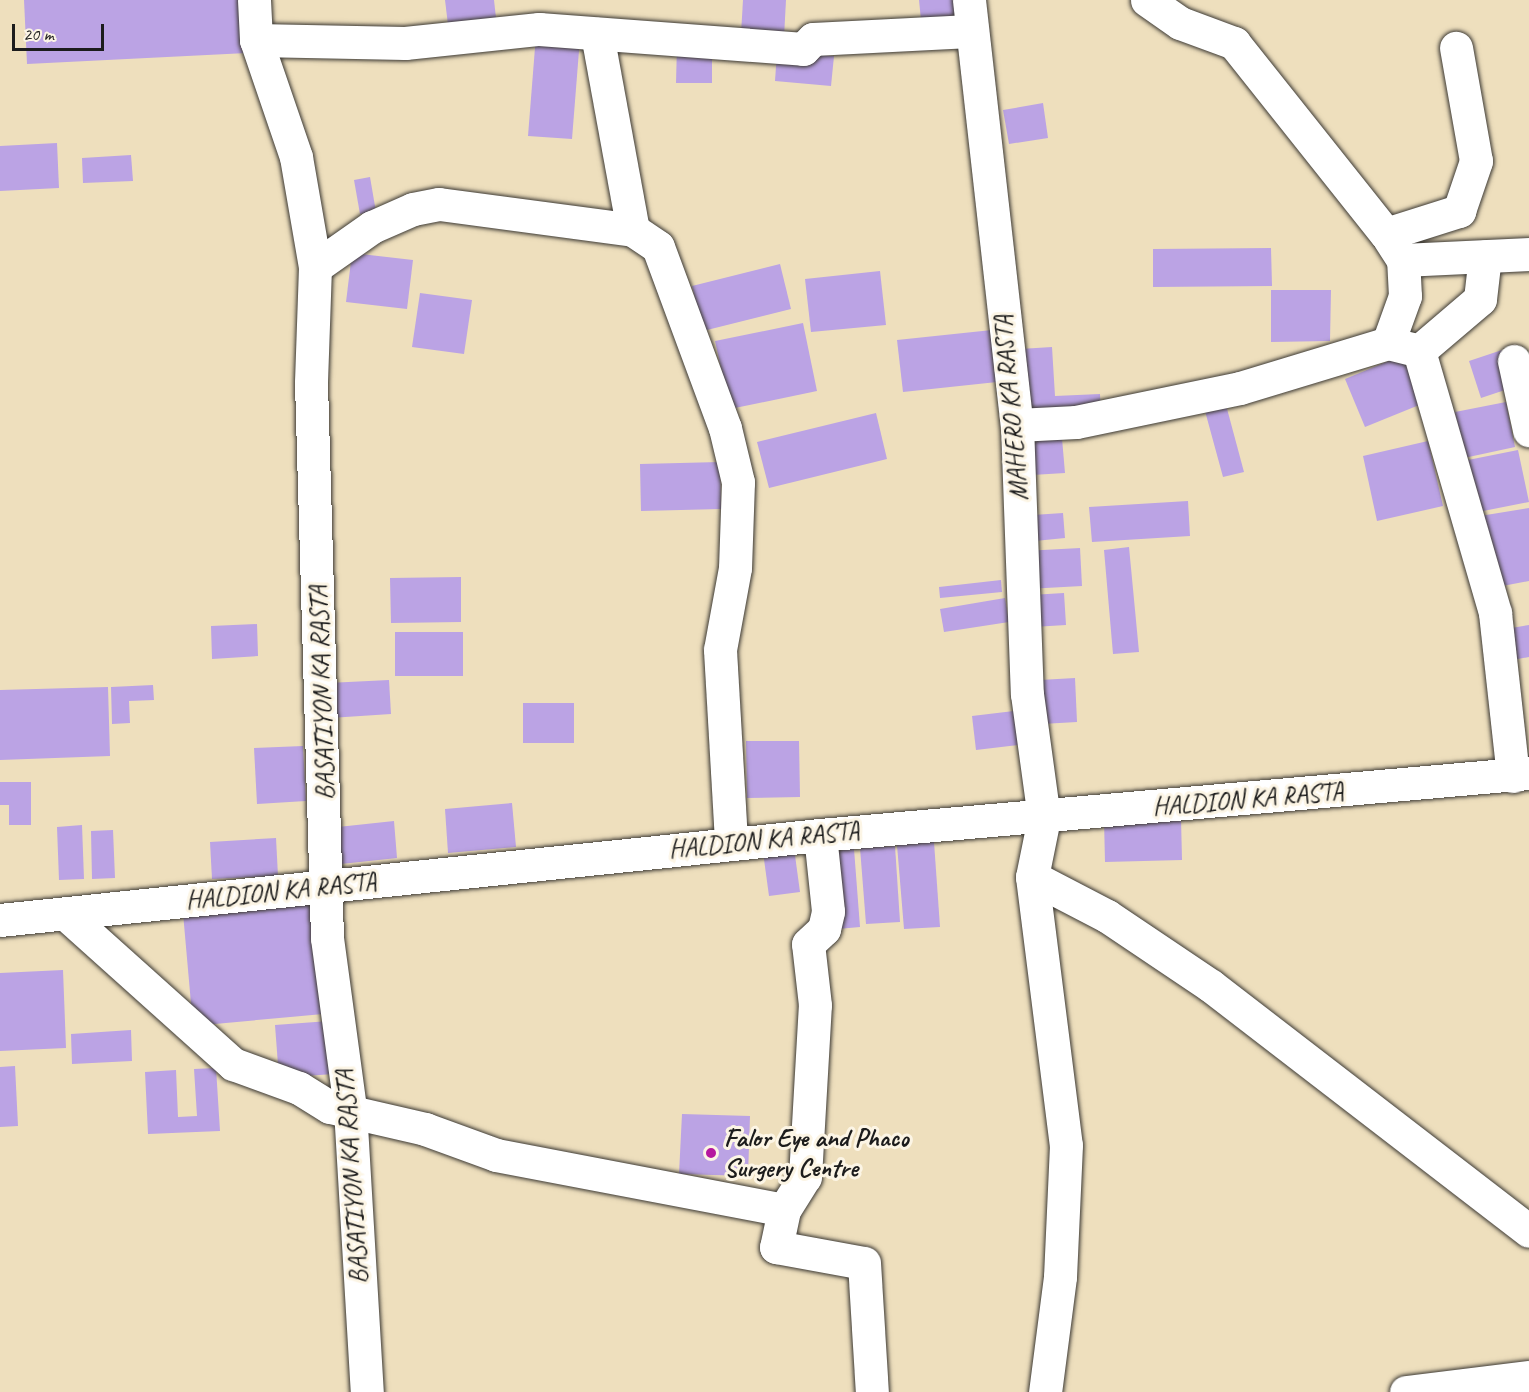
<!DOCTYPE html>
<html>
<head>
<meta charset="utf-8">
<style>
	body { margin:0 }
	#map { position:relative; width:1529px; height:1392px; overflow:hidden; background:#eedfbd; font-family:Caveat,sans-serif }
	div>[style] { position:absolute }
	.building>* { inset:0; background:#bba3e4 }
	.roads { filter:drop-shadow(0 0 2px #3c3934) drop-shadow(0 0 2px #3c3934) }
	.street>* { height:33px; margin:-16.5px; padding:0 16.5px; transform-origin:16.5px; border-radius:16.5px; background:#fff }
	.dots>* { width:16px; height:16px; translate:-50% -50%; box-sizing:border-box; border:3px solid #fcf5e5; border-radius:50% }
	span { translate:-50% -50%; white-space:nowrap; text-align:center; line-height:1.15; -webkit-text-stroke:6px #fcf5e5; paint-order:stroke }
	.street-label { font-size:26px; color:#1c1c1c }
	.poi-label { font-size:26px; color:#1c1c1c; font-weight:700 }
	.left { translate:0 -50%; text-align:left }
	.scale { position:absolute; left:12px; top:24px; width:92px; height:27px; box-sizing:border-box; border:3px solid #1c1c1c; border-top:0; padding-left:8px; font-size:18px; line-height:21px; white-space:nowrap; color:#1c1c1c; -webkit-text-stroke:4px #fcf5e5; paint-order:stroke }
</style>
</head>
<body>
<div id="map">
	<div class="building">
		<i style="clip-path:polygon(24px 0,245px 0,247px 53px,27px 64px)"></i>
		<i style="clip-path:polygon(445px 0,494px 0,497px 27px,449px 33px)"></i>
		<i style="clip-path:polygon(743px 0,786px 0,784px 37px,741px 34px)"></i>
		<i style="clip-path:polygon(919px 0,955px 0,958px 27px,922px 30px)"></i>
		<i style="clip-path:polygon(536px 35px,580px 38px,572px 139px,528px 136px)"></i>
		<i style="clip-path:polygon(677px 45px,712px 45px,712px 83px,676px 83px)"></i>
		<i style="clip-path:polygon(777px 52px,834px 56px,831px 86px,775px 81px)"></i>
		<i style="clip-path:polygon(1043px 103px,1048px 138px,1009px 144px,1003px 110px)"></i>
		<i style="clip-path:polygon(57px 143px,59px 188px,0 191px,0 146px)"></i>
		<i style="clip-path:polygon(131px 155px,133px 181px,83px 183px,82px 158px)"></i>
		<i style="clip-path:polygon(370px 177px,376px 212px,360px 214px,354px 180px)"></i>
		<i style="clip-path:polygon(1271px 248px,1272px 286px,1153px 287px,1153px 249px)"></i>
		<i style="clip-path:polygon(352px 253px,413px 260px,407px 309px,346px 302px)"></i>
		<i style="clip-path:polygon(780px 264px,791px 309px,703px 331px,692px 286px)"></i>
		<i style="clip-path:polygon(880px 271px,886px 325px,811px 332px,805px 279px)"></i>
		<i style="clip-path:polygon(1271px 290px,1331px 290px,1330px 341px,1271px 342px)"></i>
		<i style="clip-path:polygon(420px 293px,472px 300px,464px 354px,412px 347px)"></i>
		<i style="clip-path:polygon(803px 323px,817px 391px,730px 409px,715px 341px)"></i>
		<i style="clip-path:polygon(992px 330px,997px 382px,903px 392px,897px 340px)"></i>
		<i style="clip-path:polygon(1052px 347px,1055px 396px,1100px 394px,1101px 414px,1024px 419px,1020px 349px)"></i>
		<i style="clip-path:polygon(1502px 350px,1514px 387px,1481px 398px,1469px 361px)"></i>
		<i style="clip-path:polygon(1408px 353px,1429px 401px,1365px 427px,1345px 379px)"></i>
		<i style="clip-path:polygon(1506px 402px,1515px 447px,1464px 458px,1455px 412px)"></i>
		<i style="clip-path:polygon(1226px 405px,1244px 472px,1223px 477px,1205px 411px)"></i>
		<i style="clip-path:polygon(876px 413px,887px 459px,769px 488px,757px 442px)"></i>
		<i style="clip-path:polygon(1061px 427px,1065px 473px,1032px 475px,1029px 430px)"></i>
		<i style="clip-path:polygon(1428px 441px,1443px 506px,1377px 521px,1363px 456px)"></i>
		<i style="clip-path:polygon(1518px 450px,1529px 502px,1473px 513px,1463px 461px)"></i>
		<i style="clip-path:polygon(720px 462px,721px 509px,641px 511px,640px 464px)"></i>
		<i style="clip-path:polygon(1188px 501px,1190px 536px,1092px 542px,1089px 507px)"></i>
		<i style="clip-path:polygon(1529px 508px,1529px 581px,1492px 588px,1480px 516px)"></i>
		<i style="clip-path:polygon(1063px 513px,1065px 538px,1035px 541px,1033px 515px)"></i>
		<i style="clip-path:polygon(1129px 547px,1139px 652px,1113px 654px,1104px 550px)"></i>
		<i style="clip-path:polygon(1080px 548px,1082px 586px,1027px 589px,1024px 551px)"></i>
		<i style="clip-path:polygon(461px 577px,461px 622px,391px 623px,390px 578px)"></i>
		<i style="clip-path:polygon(1001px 580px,1002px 592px,940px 598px,939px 587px)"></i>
		<i style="clip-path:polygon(1064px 593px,1066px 625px,1033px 627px,1031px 595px)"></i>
		<i style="clip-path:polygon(1005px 598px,1009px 622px,944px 632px,940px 609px)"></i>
		<i style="clip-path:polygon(257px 624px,258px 656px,212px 659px,211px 626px)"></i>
		<i style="clip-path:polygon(1529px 625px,1529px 657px,1512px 660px,1506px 629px)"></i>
		<i style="clip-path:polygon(395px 632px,463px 632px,463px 676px,395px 676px)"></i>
		<i style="clip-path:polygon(1075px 678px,1077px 722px,1042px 724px,1040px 680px)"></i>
		<i style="clip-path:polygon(389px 680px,391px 714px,330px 718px,328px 683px)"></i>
		<i style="clip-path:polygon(153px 685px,154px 700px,129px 701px,130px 723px,112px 724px,111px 687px)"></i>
		<i style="clip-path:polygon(108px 687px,110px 756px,0 760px,0 690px)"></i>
		<i style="clip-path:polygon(523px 703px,574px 703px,574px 743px,523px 743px)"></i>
		<i style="clip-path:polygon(1023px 710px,1026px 744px,976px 750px,972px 716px)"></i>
		<i style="clip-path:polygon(746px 741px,799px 741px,800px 797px,747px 798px)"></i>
		<i style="clip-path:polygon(303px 746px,306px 801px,257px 804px,254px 748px)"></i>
		<i style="clip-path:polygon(0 782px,31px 782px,31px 825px,9px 825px,9px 805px,0 805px)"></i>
		<i style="clip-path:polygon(512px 803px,516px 847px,448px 853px,445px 809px)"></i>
		<i style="clip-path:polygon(1181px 818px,1182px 860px,1105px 862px,1104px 820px)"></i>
		<i style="clip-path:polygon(394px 821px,397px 858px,341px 864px,338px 827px)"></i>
		<i style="clip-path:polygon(82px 825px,84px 879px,59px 880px,57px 827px)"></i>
		<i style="clip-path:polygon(113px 830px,115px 878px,92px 879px,91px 831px)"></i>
		<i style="clip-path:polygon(276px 838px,278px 876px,212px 879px,210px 842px)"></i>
		<i style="clip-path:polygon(934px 842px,940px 927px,904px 929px,897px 845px)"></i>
		<i style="clip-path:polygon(895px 846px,900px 922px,866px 924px,860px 848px)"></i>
		<i style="clip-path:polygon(794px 848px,800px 892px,769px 896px,763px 852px)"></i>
		<i style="clip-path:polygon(854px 849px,860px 927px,838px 929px,832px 851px)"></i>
		<i style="clip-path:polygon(313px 901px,323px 1014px,193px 1026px,183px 913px)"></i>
		<i style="clip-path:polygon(63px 970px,66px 1048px,0 1051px,0 973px)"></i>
		<i style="clip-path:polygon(329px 1021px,333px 1074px,279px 1078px,275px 1025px)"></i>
		<i style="clip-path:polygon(131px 1030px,132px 1061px,72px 1064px,71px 1034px)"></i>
		<i style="clip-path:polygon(15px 1066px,18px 1126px,0 1127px,0 1067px)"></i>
		<i style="clip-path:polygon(216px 1068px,220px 1131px,148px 1134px,145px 1072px,176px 1070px,178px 1117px,197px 1116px,194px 1069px)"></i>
		<i style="clip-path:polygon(682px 1114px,750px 1116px,748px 1176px,679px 1174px)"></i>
	</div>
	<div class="roads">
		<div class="street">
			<i style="left:254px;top:0;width:40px;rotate:87.1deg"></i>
			<i style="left:256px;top:40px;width:124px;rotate:71.1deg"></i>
			<i style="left:296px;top:157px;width:112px;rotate:80.2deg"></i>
			<i style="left:315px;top:267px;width:116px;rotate:92deg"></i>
			<i style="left:311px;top:383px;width:555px;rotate:88.35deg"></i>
			<i style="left:327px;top:938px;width:173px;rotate:82.3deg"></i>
			<i style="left:350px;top:1109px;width:284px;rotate:86.6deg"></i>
			<i style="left:969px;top:0;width:428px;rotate:83.6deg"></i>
			<i style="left:1017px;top:425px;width:269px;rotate:87.9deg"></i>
			<i style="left:1027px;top:694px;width:125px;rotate:82.2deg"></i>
			<i style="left:1044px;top:818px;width:60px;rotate:101.5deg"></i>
			<i style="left:1032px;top:877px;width:270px;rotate:82.8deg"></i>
			<i style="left:1066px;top:1145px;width:132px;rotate:92.6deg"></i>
			<i style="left:1060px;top:1277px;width:116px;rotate:97.4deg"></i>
			<i style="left:1147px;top:0;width:40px;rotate:34.9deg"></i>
			<i style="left:1180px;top:23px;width:58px;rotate:20.3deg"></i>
			<i style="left:1234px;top:43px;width:244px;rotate:51.5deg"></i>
			<i style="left:1386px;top:234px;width:77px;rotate:-17.5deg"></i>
			<i style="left:1459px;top:211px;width:53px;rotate:-71.2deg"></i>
			<i style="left:1476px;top:161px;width:115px;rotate:-100deg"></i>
			<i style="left:597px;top:34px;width:199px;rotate:79.6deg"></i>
			<i style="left:256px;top:40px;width:149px;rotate:1.2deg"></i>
			<i style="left:405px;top:43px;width:135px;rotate:-6deg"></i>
			<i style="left:539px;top:29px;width:265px;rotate:4.3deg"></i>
			<i style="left:803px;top:49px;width:14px;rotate:-45deg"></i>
			<i style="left:813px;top:39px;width:157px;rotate:-2.9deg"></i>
			<i style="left:1403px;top:260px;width:126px;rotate:-2.7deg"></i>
			<i style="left:315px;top:267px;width:70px;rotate:-35.1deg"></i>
			<i style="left:372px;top:227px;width:45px;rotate:-23.7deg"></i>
			<i style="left:413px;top:209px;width:26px;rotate:-11deg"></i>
			<i style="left:439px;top:204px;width:196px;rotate:7.6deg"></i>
			<i style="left:633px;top:230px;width:30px;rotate:34deg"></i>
			<i style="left:658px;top:247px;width:193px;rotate:69.7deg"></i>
			<i style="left:725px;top:428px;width:56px;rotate:76.5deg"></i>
			<i style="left:738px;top:482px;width:86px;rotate:92deg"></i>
			<i style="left:735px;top:568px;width:83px;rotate:100.4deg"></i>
			<i style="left:720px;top:650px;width:193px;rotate:86.7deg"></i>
			<i style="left:1388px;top:343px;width:50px;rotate:-70.1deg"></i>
			<i style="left:1405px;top:296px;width:36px;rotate:-93deg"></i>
			<i style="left:1403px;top:260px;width:24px;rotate:-123deg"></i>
			<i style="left:1419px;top:351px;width:80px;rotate:-40.4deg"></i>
			<i style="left:1480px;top:299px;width:43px;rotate:-83.4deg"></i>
			<i style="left:1514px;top:361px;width:71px;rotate:77.7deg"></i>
			<i style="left:1017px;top:425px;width:59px;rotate:-2.9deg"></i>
			<i style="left:1076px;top:422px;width:167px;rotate:-11.7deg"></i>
			<i style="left:1240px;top:388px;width:155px;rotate:-16.9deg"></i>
			<i style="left:1388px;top:343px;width:32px;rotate:14deg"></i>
			<i style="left:1419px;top:351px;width:273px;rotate:73.8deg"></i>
			<i style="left:1495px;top:613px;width:164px;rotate:83.7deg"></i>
			<i style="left:1032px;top:877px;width:85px;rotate:27.5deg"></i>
			<i style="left:1107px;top:916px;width:125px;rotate:33.9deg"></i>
			<i style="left:1211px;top:986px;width:401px;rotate:37.6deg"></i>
			<i style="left:68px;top:916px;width:222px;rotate:41.9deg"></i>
			<i style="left:233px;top:1064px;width:70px;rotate:20deg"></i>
			<i style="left:299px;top:1088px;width:36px;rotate:32deg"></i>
			<i style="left:330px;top:1107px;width:98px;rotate:13deg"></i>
			<i style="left:425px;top:1129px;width:76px;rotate:20.1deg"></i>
			<i style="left:496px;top:1155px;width:293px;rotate:10.8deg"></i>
			<i style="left:784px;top:1210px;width:39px;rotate:-58deg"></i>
			<i style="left:805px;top:1177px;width:172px;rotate:-86.7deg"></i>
			<i style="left:815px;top:1005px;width:61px;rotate:-96.5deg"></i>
			<i style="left:808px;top:944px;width:22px;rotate:-43deg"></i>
			<i style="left:824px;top:929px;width:18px;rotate:-77deg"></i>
			<i style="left:828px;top:911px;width:76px;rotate:-96deg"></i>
			<i style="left:0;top:920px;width:824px;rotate:-5.92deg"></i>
			<i style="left:820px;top:835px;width:712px;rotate:-5deg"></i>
			<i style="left:784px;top:1210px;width:38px;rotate:102deg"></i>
			<i style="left:776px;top:1247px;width:89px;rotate:10.3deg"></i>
			<i style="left:864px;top:1263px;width:129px;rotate:86.5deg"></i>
			<i style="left:1406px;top:1392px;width:124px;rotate:-7deg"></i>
		</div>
	</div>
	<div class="dots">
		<i style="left:711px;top:1153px;background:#b5179e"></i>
	</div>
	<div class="street-label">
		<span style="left:1011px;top:408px;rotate:-95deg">MAHERO KA RASTA</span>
		<span style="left:322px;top:693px;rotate:-92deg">BASATIYON KA RASTA</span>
		<span style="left:1248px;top:799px;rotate:-5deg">HALDION KA RASTA</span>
		<span style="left:764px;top:840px;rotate:-6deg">HALDION KA RASTA</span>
		<span style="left:281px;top:891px;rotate:-6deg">HALDION KA RASTA</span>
		<span style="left:352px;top:1177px;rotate:-94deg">BASATIYON KA RASTA</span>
	</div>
	<div class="poi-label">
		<span class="left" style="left:724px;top:1153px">Falor Eye and Phaco<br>Surgery Centre</span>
	</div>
	<div class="scale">20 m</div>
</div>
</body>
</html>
